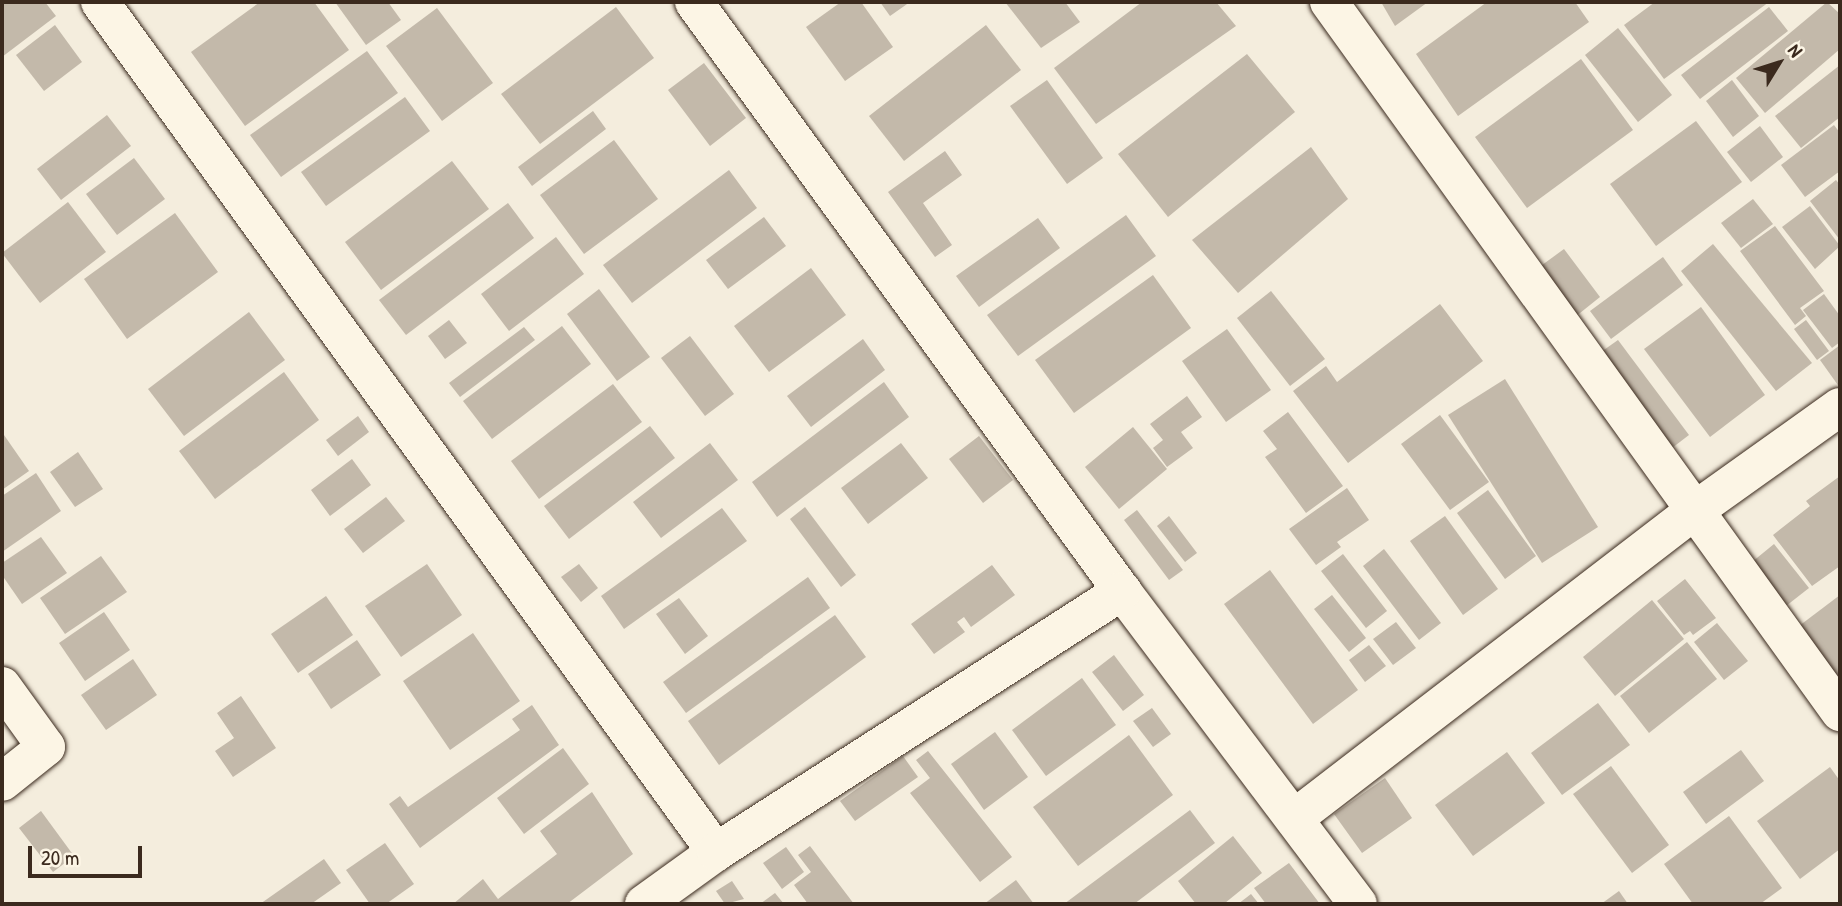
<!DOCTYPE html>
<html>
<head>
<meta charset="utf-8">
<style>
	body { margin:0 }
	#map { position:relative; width:1842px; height:906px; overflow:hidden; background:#f4eddd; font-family:"Patrick Hand",sans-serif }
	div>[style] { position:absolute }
	.building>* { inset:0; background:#c3b9aa }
	.roads { filter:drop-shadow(0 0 2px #3b2a1e) drop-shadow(0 0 2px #3b2a1e) }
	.minor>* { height:38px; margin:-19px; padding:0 19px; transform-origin:19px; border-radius:19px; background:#fcf5e5 }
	span { translate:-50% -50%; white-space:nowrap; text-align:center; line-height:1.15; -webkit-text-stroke:6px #fcf5e5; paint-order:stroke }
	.frame { position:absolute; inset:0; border:4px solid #3b2a1e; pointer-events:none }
	.north { position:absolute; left:1744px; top:28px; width:70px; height:70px; -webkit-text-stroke:5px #fcf5e5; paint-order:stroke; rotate:52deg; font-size:19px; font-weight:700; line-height:28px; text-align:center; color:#3b2a1e }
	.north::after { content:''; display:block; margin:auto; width:24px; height:32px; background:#3b2a1e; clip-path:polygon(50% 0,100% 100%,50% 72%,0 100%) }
	.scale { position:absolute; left:28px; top:846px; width:114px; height:32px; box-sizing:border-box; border:4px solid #3b2a1e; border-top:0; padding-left:9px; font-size:21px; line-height:24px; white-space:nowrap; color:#3b2a1e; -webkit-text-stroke:5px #fcf5e5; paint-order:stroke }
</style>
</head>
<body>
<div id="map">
	<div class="building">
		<i style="clip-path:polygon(2px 2px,45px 2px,56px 16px,2px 57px)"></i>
		<i style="clip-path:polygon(260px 2px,314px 2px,349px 50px,245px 126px,191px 52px)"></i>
		<i style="clip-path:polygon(335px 2px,388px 2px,401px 20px,366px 45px)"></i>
		<i style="clip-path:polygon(841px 2px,861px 2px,893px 47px,845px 81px,806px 27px)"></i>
		<i style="clip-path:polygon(880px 2px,910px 2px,890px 16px)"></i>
		<i style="clip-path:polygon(1005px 2px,1065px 2px,1080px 22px,1041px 48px)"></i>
		<i style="clip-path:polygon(1142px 2px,1216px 2px,1236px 26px,1096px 124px,1054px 68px)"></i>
		<i style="clip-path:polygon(1381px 2px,1428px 2px,1395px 26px)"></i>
		<i style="clip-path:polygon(1487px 2px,1575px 2px,1589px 22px,1458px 116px,1416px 54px)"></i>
		<i style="clip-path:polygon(1655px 2px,1769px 2px,1664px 79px,1624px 25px)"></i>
		<i style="clip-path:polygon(1827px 2px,1840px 14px,1840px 49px,1765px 113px,1736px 78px)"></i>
		<i style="clip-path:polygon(616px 7px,654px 58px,540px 144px,501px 94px)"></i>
		<i style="clip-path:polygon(1769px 7px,1788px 31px,1700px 99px,1681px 75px)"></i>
		<i style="clip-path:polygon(437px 8px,493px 83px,442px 121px,386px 46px)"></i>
		<i style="clip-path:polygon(55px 25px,82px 62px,44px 91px,16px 55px)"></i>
		<i style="clip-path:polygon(986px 25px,1021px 70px,904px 161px,869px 116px)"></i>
		<i style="clip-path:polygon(1618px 28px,1672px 95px,1638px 122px,1585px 55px)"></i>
		<i style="clip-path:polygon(367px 51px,398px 93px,281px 177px,250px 135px)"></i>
		<i style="clip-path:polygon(1247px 54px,1295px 112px,1168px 217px,1118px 154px)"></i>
		<i style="clip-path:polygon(1581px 59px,1633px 130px,1527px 208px,1475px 137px)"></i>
		<i style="clip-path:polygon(704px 63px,746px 118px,710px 146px,668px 90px)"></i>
		<i style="clip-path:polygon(1840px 65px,1840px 117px,1801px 148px,1775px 116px)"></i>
		<i style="clip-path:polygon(1047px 80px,1103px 158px,1067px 184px,1010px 106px)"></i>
		<i style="clip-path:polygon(1732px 80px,1759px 116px,1733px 137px,1706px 101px)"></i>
		<i style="clip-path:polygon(405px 97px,430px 131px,326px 206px,301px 172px)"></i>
		<i style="clip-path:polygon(593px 111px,606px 129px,532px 186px,518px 167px)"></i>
		<i style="clip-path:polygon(107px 115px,131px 146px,61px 200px,37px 169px)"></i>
		<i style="clip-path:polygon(1696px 121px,1742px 182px,1656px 246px,1610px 184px)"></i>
		<i style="clip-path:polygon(1834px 125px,1840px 133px,1840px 171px,1805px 197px,1781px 165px)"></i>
		<i style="clip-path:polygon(1760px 126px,1783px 157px,1751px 182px,1727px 152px)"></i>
		<i style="clip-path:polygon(614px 140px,658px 199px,584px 254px,540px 195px)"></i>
		<i style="clip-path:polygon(1311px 147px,1348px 199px,1238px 293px,1192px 240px)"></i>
		<i style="clip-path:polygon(945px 151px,962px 175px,923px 203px,952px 245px,935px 257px,888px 192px)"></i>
		<i style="clip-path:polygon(134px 158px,165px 199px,117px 235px,86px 194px)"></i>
		<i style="clip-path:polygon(452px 161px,489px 209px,381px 290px,345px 242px)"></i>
		<i style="clip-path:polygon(729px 170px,757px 208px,632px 303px,603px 265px)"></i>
		<i style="clip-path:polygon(1836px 180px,1840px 185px,1840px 240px,1810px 201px)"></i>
		<i style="clip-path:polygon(1753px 199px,1773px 224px,1741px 248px,1721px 223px)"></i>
		<i style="clip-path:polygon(68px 202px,106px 252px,40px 303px,2px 253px)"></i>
		<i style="clip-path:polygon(508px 203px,534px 238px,406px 335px,379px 300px)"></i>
		<i style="clip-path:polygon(1810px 206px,1840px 246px,1815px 269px,1782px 227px)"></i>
		<i style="clip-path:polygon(175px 213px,218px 272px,127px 339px,84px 279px)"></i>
		<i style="clip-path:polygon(1126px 215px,1156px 256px,1018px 356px,987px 315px)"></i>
		<i style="clip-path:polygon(764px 217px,786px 246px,728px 289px,706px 260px)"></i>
		<i style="clip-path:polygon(1038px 218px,1060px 248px,979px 307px,956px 276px)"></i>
		<i style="clip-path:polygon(1775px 226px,1824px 291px,1800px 308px,1806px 316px,1795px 325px,1740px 251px)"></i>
		<i style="clip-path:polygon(556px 237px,584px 274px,509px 331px,481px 294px)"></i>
		<i style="clip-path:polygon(1713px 244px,1812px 363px,1776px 391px,1681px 271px)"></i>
		<i style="clip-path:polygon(1564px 249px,1600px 297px,1575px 317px,1538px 268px)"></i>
		<i style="clip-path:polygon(1663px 257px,1683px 285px,1611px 339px,1590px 311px)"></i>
		<i style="clip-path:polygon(811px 268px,846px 315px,769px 372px,734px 326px)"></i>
		<i style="clip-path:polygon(1153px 275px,1191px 328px,1074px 413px,1035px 360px)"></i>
		<i style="clip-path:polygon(599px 289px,650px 357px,617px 381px,567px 314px)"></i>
		<i style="clip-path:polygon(1271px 291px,1325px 359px,1290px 386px,1237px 318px)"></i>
		<i style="clip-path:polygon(1824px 294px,1840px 316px,1840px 342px,1832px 348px,1803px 310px)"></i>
		<i style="clip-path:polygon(1440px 304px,1483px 361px,1348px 463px,1293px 391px,1326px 366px,1337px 382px)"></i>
		<i style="clip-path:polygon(1701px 307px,1765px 395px,1710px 437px,1644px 349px)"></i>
		<i style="clip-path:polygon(249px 312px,285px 360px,184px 436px,148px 389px)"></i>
		<i style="clip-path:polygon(449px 320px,467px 343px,445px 359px,428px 336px)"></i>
		<i style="clip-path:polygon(1806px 320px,1829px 351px,1817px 360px,1794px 329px)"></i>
		<i style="clip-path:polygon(562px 326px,591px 364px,492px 439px,463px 401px)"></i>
		<i style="clip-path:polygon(524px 327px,535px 340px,460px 397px,449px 383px)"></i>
		<i style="clip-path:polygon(1227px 329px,1271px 390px,1226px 422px,1182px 361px)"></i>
		<i style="clip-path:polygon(690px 336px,734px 394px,705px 416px,661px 358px)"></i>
		<i style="clip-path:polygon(863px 339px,885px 370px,811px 427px,787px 396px)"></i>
		<i style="clip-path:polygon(1618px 340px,1689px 435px,1672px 448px,1601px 352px)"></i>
		<i style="clip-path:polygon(1840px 345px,1840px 388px,1820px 360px)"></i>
		<i style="clip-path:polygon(284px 372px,319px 420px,215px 499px,179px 451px)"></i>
		<i style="clip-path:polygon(1505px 379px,1598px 527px,1542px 563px,1448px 415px)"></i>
		<i style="clip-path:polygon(884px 382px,909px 417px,777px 517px,752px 482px)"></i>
		<i style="clip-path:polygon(613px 384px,642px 422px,539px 499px,511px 461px)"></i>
		<i style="clip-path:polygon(1187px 396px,1202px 417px,1181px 432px,1193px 448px,1167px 467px,1153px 448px,1163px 440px,1150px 424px)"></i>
		<i style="clip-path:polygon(1288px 412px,1343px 486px,1306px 513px,1265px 457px,1277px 449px,1263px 431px)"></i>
		<i style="clip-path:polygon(1440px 415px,1489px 482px,1450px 510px,1401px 444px)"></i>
		<i style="clip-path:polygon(358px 416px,369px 432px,338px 456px,326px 440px)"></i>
		<i style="clip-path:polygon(650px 426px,675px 458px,569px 539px,544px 506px)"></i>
		<i style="clip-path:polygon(1133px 427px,1167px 469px,1119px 509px,1085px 467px)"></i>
		<i style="clip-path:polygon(4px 435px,29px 471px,2px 490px,2px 436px)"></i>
		<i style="clip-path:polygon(979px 436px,1013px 480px,983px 503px,949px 459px)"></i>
		<i style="clip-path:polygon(710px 443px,738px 480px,661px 538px,633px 502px)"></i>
		<i style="clip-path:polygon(901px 443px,928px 478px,868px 524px,841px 488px)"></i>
		<i style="clip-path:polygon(78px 452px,103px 489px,75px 507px,50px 472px)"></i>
		<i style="clip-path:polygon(352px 459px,371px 485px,330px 516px,311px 490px)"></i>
		<i style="clip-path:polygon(36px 473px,61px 511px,2px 552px,2px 496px)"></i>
		<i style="clip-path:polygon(1840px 476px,1840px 566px,1812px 586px,1773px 535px,1810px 506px,1806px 501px)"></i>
		<i style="clip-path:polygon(1347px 488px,1369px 520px,1337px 542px,1341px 547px,1316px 565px,1289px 529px)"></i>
		<i style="clip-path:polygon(1488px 490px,1536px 556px,1505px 579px,1457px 513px)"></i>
		<i style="clip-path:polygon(386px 497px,405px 521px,363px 553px,344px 529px)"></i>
		<i style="clip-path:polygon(805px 507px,856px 575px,841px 587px,790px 519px)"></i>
		<i style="clip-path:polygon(722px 508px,747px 541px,624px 629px,601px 596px)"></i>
		<i style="clip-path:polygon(1137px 510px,1183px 570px,1169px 580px,1124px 520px)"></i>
		<i style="clip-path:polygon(1169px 516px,1197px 553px,1185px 562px,1157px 526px)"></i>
		<i style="clip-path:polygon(1445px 516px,1498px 589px,1463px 615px,1410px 541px)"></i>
		<i style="clip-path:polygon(41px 537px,67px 573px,22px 604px,2px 575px,2px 563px)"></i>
		<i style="clip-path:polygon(1774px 544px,1809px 588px,1786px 606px,1752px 562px)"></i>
		<i style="clip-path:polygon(1384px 549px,1441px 623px,1419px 640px,1363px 566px)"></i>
		<i style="clip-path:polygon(1343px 554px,1387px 611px,1366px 628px,1321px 571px)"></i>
		<i style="clip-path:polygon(101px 556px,127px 592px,65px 634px,40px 598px)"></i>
		<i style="clip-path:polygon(427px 564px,462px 615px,401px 657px,365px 606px)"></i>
		<i style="clip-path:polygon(579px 564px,598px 588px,581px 602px,561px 577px)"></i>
		<i style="clip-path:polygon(992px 565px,1015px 595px,971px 627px,964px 617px,957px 622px,965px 632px,934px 654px,911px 624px)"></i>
		<i style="clip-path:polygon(1270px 570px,1358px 690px,1313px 724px,1224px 604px)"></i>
		<i style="clip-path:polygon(808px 577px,830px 608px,686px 713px,663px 682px)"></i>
		<i style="clip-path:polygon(1685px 579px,1716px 618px,1693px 635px,1690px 631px,1684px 635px,1657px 601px)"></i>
		<i style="clip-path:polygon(1332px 595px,1366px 638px,1349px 652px,1314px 609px)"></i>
		<i style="clip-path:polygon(1840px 595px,1840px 689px,1795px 629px)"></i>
		<i style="clip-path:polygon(326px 596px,353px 635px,298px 673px,271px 634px)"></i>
		<i style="clip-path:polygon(679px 598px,708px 636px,685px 654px,656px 614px)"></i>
		<i style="clip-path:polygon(1652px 600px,1684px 639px,1615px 696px,1583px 657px)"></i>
		<i style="clip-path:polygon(104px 612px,130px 650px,85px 681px,59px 643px)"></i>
		<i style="clip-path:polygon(835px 615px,866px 657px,719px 765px,688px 721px)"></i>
		<i style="clip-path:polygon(1396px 622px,1416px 648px,1393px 665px,1373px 639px)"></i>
		<i style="clip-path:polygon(1717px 623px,1748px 661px,1724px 680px,1694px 642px)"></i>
		<i style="clip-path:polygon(473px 633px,520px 701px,450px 750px,403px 681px)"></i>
		<i style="clip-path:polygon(357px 640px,381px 675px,331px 709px,308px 674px)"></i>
		<i style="clip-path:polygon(1687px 642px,1717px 679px,1649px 733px,1620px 696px)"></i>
		<i style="clip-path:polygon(1369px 645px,1386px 666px,1365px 682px,1349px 660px)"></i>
		<i style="clip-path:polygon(1114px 655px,1144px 695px,1123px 711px,1092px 672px)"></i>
		<i style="clip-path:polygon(133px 659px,157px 695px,106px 730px,81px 695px)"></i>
		<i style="clip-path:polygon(1082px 678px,1116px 725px,1046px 776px,1012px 730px)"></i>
		<i style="clip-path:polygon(241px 696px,276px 748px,233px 777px,215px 751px,234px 738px,217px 713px)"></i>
		<i style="clip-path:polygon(1598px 703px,1630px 745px,1562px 795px,1531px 753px)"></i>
		<i style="clip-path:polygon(532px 705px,559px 745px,420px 848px,389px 804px,400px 796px,408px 807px,520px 730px,512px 719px)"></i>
		<i style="clip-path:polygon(1152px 708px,1171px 734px,1153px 747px,1133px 721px)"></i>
		<i style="clip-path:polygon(995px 732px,1028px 777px,984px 810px,951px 764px)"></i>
		<i style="clip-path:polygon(1129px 735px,1173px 795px,1078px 866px,1033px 807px)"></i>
		<i style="clip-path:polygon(563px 748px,589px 784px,524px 834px,497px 798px)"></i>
		<i style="clip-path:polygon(1741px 750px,1764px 781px,1706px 824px,1683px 792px)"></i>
		<i style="clip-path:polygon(928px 751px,1012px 857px,980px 882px,910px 793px,930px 778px,916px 760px)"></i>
		<i style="clip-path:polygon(1507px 752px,1545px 803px,1473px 856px,1435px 805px)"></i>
		<i style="clip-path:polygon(903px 756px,918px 777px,855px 821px,840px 801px)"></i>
		<i style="clip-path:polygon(1611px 766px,1669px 845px,1632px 873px,1573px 794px)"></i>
		<i style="clip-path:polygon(1830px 767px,1840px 781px,1840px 849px,1800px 879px,1757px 821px)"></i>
		<i style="clip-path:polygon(1385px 778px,1412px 818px,1362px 853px,1334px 814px)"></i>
		<i style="clip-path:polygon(592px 792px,633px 854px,567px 904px,453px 904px,483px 879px,498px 899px,557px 854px,540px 831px)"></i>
		<i style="clip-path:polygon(1190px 810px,1215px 843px,1134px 904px,1064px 904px)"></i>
		<i style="clip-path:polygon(41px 811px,74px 856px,53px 872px,19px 828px)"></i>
		<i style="clip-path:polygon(1729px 816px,1782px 888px,1760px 904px,1693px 904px,1664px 864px)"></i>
		<i style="clip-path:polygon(1233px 836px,1262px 873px,1225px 903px,1196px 904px,1178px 881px)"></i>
		<i style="clip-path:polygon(385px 843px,414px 884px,386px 904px,370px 904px,346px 870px)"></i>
		<i style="clip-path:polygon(810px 846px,854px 904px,808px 904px,794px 885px,811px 872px,798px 855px)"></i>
		<i style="clip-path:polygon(786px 847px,804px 872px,782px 889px,763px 863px)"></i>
		<i style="clip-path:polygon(324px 859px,341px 883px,311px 904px,260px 904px)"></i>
		<i style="clip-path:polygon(1289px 863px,1320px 904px,1266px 904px,1254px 888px)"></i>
		<i style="clip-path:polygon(1016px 880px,1034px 904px,984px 904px)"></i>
		<i style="clip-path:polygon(732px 881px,744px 899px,725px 904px,716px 891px)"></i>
		<i style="clip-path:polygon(1619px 891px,1628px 904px,1601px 904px)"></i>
		<i style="clip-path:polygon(775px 893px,784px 904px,760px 904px)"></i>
		<i style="clip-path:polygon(1251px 894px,1259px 904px,1238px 904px)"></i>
	</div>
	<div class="roads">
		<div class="minor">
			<i style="left:100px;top:2px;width:1050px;rotate:54.07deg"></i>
			<i style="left:694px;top:2px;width:728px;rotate:54deg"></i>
			<i style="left:1122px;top:591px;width:392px;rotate:53deg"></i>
			<i style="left:1329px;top:2px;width:875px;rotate:54.26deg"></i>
			<i style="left:2px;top:686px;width:75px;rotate:54.2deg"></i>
			<i style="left:46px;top:747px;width:56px;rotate:141.5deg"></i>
			<i style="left:1296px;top:817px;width:502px;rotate:-37.55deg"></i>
			<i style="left:1694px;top:511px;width:179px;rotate:-35.5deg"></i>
			<i style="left:644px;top:904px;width:89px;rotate:-35.8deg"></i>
			<i style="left:716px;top:852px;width:483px;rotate:-32.7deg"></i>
		</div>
	</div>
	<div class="frame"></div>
	<div class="north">N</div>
	<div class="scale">20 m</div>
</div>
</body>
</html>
